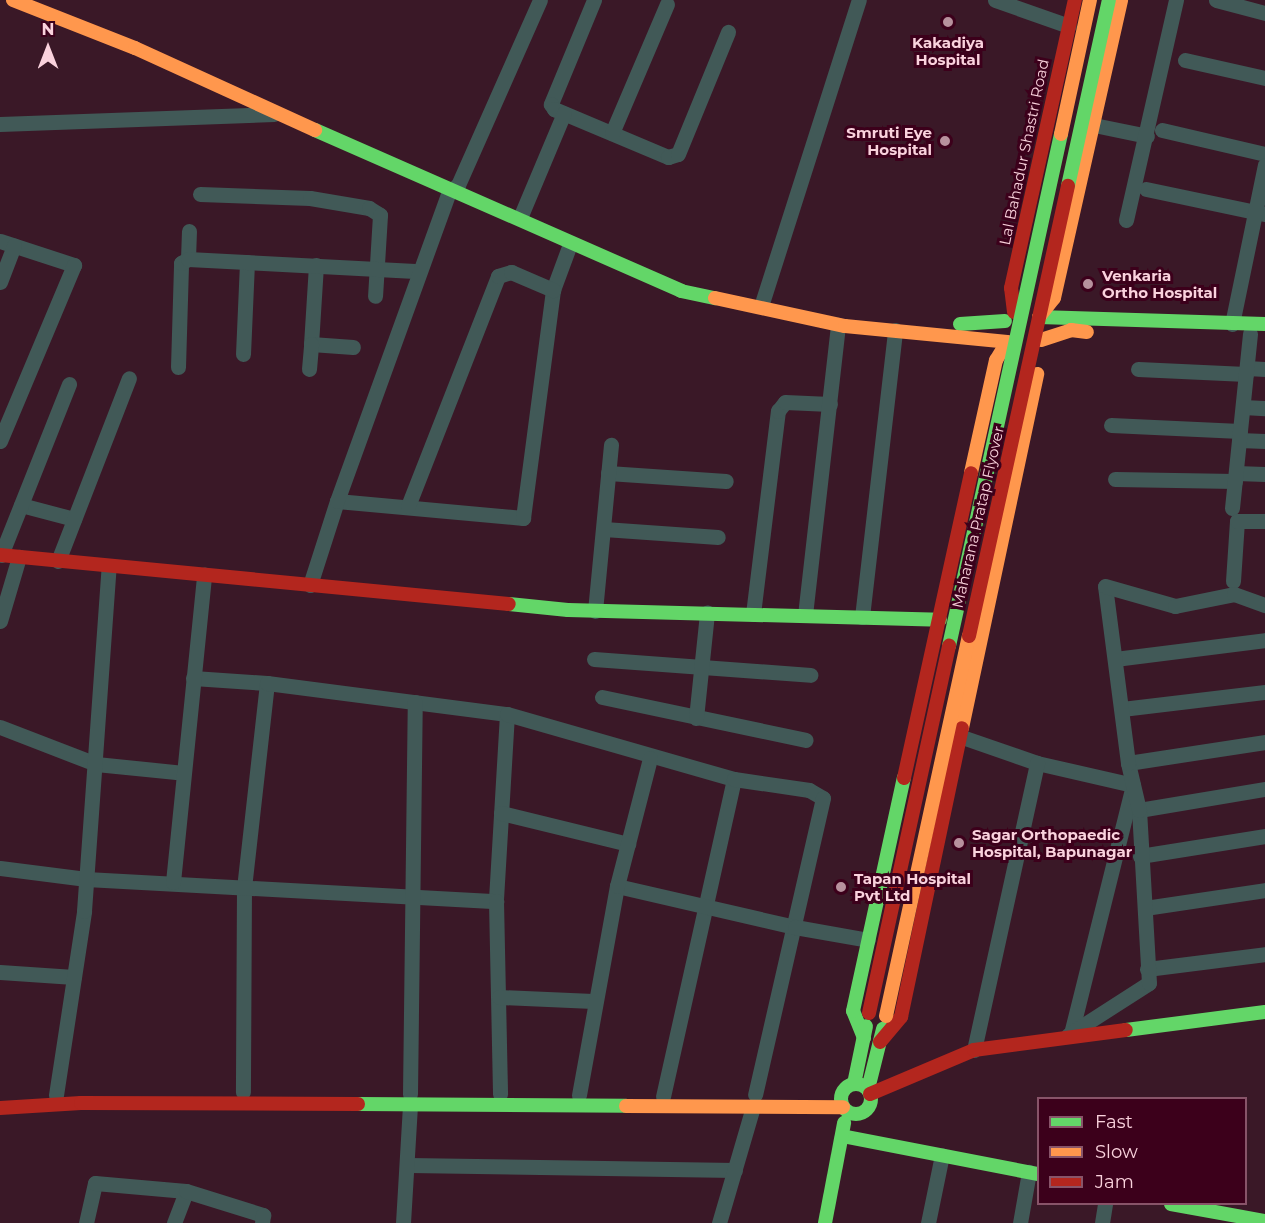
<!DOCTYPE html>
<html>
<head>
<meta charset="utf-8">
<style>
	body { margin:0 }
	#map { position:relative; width:1265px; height:1223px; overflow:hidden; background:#3a1827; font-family:Montserrat,sans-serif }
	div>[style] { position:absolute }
	.street>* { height:15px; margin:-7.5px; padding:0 7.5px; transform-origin:7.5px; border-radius:7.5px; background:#415957 }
	.fast>* { height:14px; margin:-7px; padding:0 7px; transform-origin:7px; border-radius:7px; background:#63d668 }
	.fast>.ring { margin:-7px; padding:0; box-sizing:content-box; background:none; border:14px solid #63d668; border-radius:50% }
	.slow>* { height:14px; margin:-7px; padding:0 7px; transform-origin:7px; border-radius:7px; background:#ff974d }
	.jam>* { height:14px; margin:-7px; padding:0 7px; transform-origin:7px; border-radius:7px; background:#b3261e }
	.fast-bridge>* { height:14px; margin:-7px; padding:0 7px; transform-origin:7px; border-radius:7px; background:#63d668 }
	.slow-bridge>* { height:14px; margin:-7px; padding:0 7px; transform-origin:7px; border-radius:7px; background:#ff974d }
	.jam-bridge>* { height:14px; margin:-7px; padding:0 7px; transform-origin:7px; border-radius:7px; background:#b3261e }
	.dots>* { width:16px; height:16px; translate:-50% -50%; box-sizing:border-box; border:3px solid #3c001b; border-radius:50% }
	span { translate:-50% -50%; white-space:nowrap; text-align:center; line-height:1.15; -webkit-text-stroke:6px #3c001b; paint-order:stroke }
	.poi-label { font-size:15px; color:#fad2dd; font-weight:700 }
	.right { translate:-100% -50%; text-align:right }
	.left { translate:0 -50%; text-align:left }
	.street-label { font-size:15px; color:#fad2dd }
	.legend { position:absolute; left:1037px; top:1097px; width:210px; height:108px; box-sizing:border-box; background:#3c001b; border:2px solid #885469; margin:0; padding:8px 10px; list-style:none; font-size:18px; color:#fad2dd }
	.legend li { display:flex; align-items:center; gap:12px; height:30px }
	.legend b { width:30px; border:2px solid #885469 }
	.north { position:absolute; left:18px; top:18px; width:60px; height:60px; -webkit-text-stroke:4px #3c001b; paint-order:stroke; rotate:0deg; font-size:16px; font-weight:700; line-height:24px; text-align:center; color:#fad2dd }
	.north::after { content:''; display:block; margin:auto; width:21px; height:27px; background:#fad2dd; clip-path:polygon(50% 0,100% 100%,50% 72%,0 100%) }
</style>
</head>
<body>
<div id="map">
	<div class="street">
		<i style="left:594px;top:0;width:113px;rotate:112.5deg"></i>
		<i style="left:551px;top:104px;width:6px;rotate:59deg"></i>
		<i style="left:554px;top:109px;width:124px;rotate:22.8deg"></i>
		<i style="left:668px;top:157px;width:10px;rotate:-17deg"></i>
		<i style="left:678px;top:154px;width:132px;rotate:-67.7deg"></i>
		<i style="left:995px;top:0;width:78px;rotate:19.4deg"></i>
		<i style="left:1216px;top:0;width:51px;rotate:14.9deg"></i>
		<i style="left:1185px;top:60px;width:82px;rotate:12.7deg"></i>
		<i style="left:0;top:124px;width:274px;rotate:-2.1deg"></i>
		<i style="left:1094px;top:125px;width:54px;rotate:11.7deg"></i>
		<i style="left:1162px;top:130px;width:106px;rotate:13.1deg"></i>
		<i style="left:612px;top:133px;width:140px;rotate:-66.9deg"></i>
		<i style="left:1146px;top:189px;width:122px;rotate:11.9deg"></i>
		<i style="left:200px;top:194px;width:110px;rotate:2.1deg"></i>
		<i style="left:310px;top:198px;width:60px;rotate:9.6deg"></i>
		<i style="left:369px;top:208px;width:13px;rotate:32deg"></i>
		<i style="left:380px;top:215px;width:81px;rotate:93.5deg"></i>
		<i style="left:522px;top:213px;width:108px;rotate:-67.2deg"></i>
		<i style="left:1126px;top:220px;width:226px;rotate:-77.2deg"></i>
		<i style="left:0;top:241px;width:78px;rotate:18deg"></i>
		<i style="left:74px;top:265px;width:191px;rotate:112.8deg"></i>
		<i style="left:188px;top:259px;width:28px;rotate:-88deg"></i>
		<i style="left:316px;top:265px;width:79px;rotate:93.6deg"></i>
		<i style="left:311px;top:344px;width:42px;rotate:4.1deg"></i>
		<i style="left:0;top:282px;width:39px;rotate:-69deg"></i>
		<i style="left:763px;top:300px;width:315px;rotate:-72.3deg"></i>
		<i style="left:1232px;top:324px;width:162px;rotate:-78.3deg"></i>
		<i style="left:243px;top:354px;width:92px;rotate:-87.5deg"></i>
		<i style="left:178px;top:367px;width:104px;rotate:-88.3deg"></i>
		<i style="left:181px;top:263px;width:8px;rotate:-30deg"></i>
		<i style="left:188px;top:259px;width:232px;rotate:3deg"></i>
		<i style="left:1247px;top:368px;width:18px;rotate:3deg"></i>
		<i style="left:309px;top:369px;width:25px;rotate:-85deg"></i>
		<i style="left:1138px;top:369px;width:108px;rotate:2.7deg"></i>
		<i style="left:1243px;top:407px;width:22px;rotate:3deg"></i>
		<i style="left:1111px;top:425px;width:129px;rotate:2.7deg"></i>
		<i style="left:1239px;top:440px;width:26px;rotate:2deg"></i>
		<i style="left:608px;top:473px;width:118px;rotate:3.9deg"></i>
		<i style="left:1236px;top:473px;width:29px;rotate:2deg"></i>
		<i style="left:1115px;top:479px;width:120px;rotate:1deg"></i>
		<i style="left:337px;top:501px;width:187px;rotate:5.2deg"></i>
		<i style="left:523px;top:518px;width:230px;rotate:-82.5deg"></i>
		<i style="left:553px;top:290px;width:49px;rotate:-69.7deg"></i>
		<i style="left:21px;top:505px;width:55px;rotate:14.8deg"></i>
		<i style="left:408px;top:506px;width:247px;rotate:-68.6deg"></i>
		<i style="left:498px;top:276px;width:14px;rotate:-17deg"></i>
		<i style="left:511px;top:272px;width:46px;rotate:23.2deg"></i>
		<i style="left:1232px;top:508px;width:175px;rotate:-84.1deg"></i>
		<i style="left:604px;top:529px;width:114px;rotate:4deg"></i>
		<i style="left:1px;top:555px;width:184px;rotate:-68.3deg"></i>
		<i style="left:58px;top:561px;width:196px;rotate:-68.8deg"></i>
		<i style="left:1233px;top:581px;width:60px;rotate:-86.2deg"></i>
		<i style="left:1237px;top:521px;width:28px"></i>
		<i style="left:310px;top:585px;width:88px;rotate:-72.2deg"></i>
		<i style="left:337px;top:501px;width:329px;rotate:-70.1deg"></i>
		<i style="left:449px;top:192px;width:11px;rotate:-38deg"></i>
		<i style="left:458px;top:185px;width:202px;rotate:-66.1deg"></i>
		<i style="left:595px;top:611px;width:167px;rotate:-84.5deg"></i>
		<i style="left:753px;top:614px;width:205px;rotate:-83deg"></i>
		<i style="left:778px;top:411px;width:11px;rotate:-52deg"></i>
		<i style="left:785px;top:402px;width:45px;rotate:2.5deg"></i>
		<i style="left:805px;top:615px;width:292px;rotate:-83.5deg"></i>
		<i style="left:862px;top:617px;width:289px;rotate:-83.4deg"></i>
		<i style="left:0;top:621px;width:67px;rotate:-73.5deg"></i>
		<i style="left:594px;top:659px;width:217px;rotate:4.2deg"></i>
		<i style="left:1115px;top:659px;width:151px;rotate:-7.2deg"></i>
		<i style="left:193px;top:678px;width:74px;rotate:3.9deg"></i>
		<i style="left:267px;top:683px;width:205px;rotate:96.4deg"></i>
		<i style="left:244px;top:887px;width:205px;rotate:90.3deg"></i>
		<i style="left:267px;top:683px;width:242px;rotate:7.4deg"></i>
		<i style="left:507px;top:714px;width:187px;rotate:93.4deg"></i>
		<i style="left:602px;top:697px;width:208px;rotate:11.9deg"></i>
		<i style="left:1122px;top:709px;width:144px;rotate:-6.8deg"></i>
		<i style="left:507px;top:714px;width:236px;rotate:16deg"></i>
		<i style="left:734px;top:779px;width:325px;rotate:102.6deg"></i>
		<i style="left:696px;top:718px;width:106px;rotate:-84deg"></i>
		<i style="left:0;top:727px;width:103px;rotate:21.1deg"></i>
		<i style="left:96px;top:764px;width:88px;rotate:5.8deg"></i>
		<i style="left:962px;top:737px;width:79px;rotate:19.1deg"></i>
		<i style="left:1037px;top:763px;width:98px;rotate:12.9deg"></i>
		<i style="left:1133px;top:785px;width:256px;rotate:104deg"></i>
		<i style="left:1128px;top:763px;width:139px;rotate:-8.7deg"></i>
		<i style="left:734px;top:779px;width:76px;rotate:8.3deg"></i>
		<i style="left:809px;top:790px;width:16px;rotate:30deg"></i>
		<i style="left:823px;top:798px;width:304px;rotate:102.9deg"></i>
		<i style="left:1139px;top:810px;width:128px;rotate:-9.5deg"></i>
		<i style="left:501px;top:813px;width:131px;rotate:13.7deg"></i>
		<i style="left:1140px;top:856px;width:127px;rotate:-9.1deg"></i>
		<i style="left:0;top:868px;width:87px;rotate:7.3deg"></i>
		<i style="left:86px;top:879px;width:411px;rotate:3.1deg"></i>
		<i style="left:496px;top:901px;width:193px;rotate:88.8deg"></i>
		<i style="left:173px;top:882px;width:309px;rotate:-84.2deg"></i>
		<i style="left:617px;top:886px;width:183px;rotate:13deg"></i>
		<i style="left:795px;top:927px;width:74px;rotate:10.1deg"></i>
		<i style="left:1145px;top:908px;width:121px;rotate:-8.5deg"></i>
		<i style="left:1147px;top:969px;width:119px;rotate:-7.2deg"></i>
		<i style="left:0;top:972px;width:74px;rotate:3.9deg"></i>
		<i style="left:499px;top:997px;width:94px;rotate:2.4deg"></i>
		<i style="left:1068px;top:1035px;width:96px;rotate:-32.7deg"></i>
		<i style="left:1149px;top:983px;width:173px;rotate:-93.3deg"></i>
		<i style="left:1139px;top:810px;width:48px;rotate:-103.2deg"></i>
		<i style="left:1128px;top:763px;width:178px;rotate:-97.4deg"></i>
		<i style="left:1105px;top:586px;width:73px;rotate:15.9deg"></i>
		<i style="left:1175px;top:606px;width:60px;rotate:-11.5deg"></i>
		<i style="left:1234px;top:594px;width:33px;rotate:20deg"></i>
		<i style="left:974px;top:1050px;width:294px;rotate:-77.6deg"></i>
		<i style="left:410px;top:1094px;width:392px;rotate:-89.3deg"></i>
		<i style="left:56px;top:1095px;width:186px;rotate:-81.3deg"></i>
		<i style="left:84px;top:911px;width:346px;rotate:-85.9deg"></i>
		<i style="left:579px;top:1095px;width:212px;rotate:-79.7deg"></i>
		<i style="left:617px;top:886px;width:132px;rotate:-75.5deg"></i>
		<i style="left:409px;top:1165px;width:326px;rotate:0.9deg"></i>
		<i style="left:86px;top:1223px;width:41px;rotate:-77.3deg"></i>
		<i style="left:95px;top:1183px;width:91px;rotate:5deg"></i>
		<i style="left:174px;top:1223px;width:34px;rotate:-69deg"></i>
		<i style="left:186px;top:1191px;width:81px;rotate:17.3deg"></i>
		<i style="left:263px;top:1215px;width:8px;rotate:97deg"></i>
		<i style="left:403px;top:1223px;width:118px;rotate:-86.6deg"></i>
		<i style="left:719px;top:1223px;width:121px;rotate:-73.7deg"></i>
		<i style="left:928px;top:1223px;width:69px;rotate:-78.4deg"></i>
		<i style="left:1020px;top:1223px;width:52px;rotate:-80deg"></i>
		<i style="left:1102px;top:1223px;width:19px;rotate:-81deg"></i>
	</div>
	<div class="fast">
		<i style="left:315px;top:130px;width:400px;rotate:23.7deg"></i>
		<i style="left:681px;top:291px;width:35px;rotate:12deg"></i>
		<i style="left:1039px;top:317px;width:226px;rotate:1.8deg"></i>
		<i style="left:960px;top:324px;width:45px;rotate:-3.8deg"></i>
		<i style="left:509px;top:604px;width:59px;rotate:5.8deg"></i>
		<i style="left:568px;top:610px;width:372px;rotate:1.5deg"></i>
		<i style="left:1126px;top:1030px;width:140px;rotate:-7.4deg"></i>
		<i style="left:864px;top:1038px;width:29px;rotate:-112deg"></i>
		<i style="left:853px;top:1011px;width:239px;rotate:-77.7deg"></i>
		<i class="ring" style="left:841px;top:1084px;width:16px;height:16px"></i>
		<i style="left:854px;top:1084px;width:59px;rotate:-78.3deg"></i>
		<i style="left:868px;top:1089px;width:62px;rotate:-76deg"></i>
		<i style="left:358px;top:1104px;width:268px;rotate:0.4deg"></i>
		<i style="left:842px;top:1136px;width:200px;rotate:11deg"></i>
		<i style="left:1171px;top:1204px;width:96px;rotate:10.3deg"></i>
		<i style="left:825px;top:1223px;width:102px;rotate:-79.2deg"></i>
	</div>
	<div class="slow">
		<i style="left:13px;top:0;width:131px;rotate:21.5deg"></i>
		<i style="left:135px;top:48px;width:198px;rotate:24.5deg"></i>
		<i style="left:715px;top:298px;width:133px;rotate:12.2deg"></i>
		<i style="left:845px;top:326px;width:163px;rotate:5.6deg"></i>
		<i style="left:1007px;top:342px;width:21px;rotate:121deg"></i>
		<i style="left:996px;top:360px;width:116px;rotate:102.5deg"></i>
		<i style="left:1039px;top:317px;width:24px;rotate:-52deg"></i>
		<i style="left:1054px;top:298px;width:305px;rotate:-77.3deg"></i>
		<i style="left:1041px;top:340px;width:32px;rotate:-18deg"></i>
		<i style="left:1071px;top:330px;width:16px;rotate:7deg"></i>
		<i style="left:962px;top:728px;width:362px;rotate:-78deg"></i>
		<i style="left:626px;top:1106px;width:217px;rotate:0.3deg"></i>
	</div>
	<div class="jam">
		<i style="left:1014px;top:312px;width:24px;rotate:-97deg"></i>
		<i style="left:1011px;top:288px;width:295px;rotate:-77.5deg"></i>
		<i style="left:0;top:555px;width:511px;rotate:5.5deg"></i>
		<i style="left:904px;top:778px;width:312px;rotate:-77.6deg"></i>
		<i style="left:880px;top:1042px;width:33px;rotate:-50deg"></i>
		<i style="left:901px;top:1017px;width:295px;rotate:-78.1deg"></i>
		<i style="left:870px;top:1094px;width:113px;rotate:-22.9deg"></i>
		<i style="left:974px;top:1050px;width:153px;rotate:-7.5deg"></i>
		<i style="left:0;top:1108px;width:81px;rotate:-3.5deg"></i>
		<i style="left:81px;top:1103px;width:277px;rotate:0.2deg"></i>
	</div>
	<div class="fast-bridge">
		<i style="left:1068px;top:186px;width:190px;rotate:-77.6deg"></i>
		<i style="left:949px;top:646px;width:524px;rotate:-77.66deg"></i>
	</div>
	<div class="slow-bridge">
		<i style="left:1061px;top:134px;width:137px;rotate:-77.8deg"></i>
		<i style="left:886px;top:1016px;width:389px;rotate:-77.7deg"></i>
	</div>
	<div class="jam-bridge">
		<i style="left:969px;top:636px;width:461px;rotate:-77.6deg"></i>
		<i style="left:869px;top:1013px;width:376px;rotate:-77.7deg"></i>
	</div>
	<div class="dots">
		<i style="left:948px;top:22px;background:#b7919d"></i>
		<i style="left:945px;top:141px;background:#b7919d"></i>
		<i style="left:1088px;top:284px;background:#b7919d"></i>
		<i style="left:959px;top:843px;background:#b7919d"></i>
		<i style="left:841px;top:887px;background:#b7919d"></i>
	</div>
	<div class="poi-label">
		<span style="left:948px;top:51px">Kakadiya<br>Hospital</span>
		<span class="right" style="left:932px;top:141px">Smruti Eye<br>Hospital</span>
		<span class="left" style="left:1102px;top:284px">Venkaria<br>Ortho Hospital</span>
		<span class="left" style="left:972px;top:843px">Sagar Orthopaedic<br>Hospital, Bapunagar</span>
		<span class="left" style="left:854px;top:887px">Tapan Hospital<br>Pvt Ltd</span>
	</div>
	<div class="street-label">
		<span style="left:1024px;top:152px;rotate:-78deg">Lal Bahadur Shastri Road</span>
		<span style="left:978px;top:517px;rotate:-77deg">Maharana Pratap Flyover</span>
	</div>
	<ul class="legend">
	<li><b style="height:8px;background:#63d668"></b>Fast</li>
	<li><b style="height:8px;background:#ff974d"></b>Slow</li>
	<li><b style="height:8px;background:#b3261e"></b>Jam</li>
	</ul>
	<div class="north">N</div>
</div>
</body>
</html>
